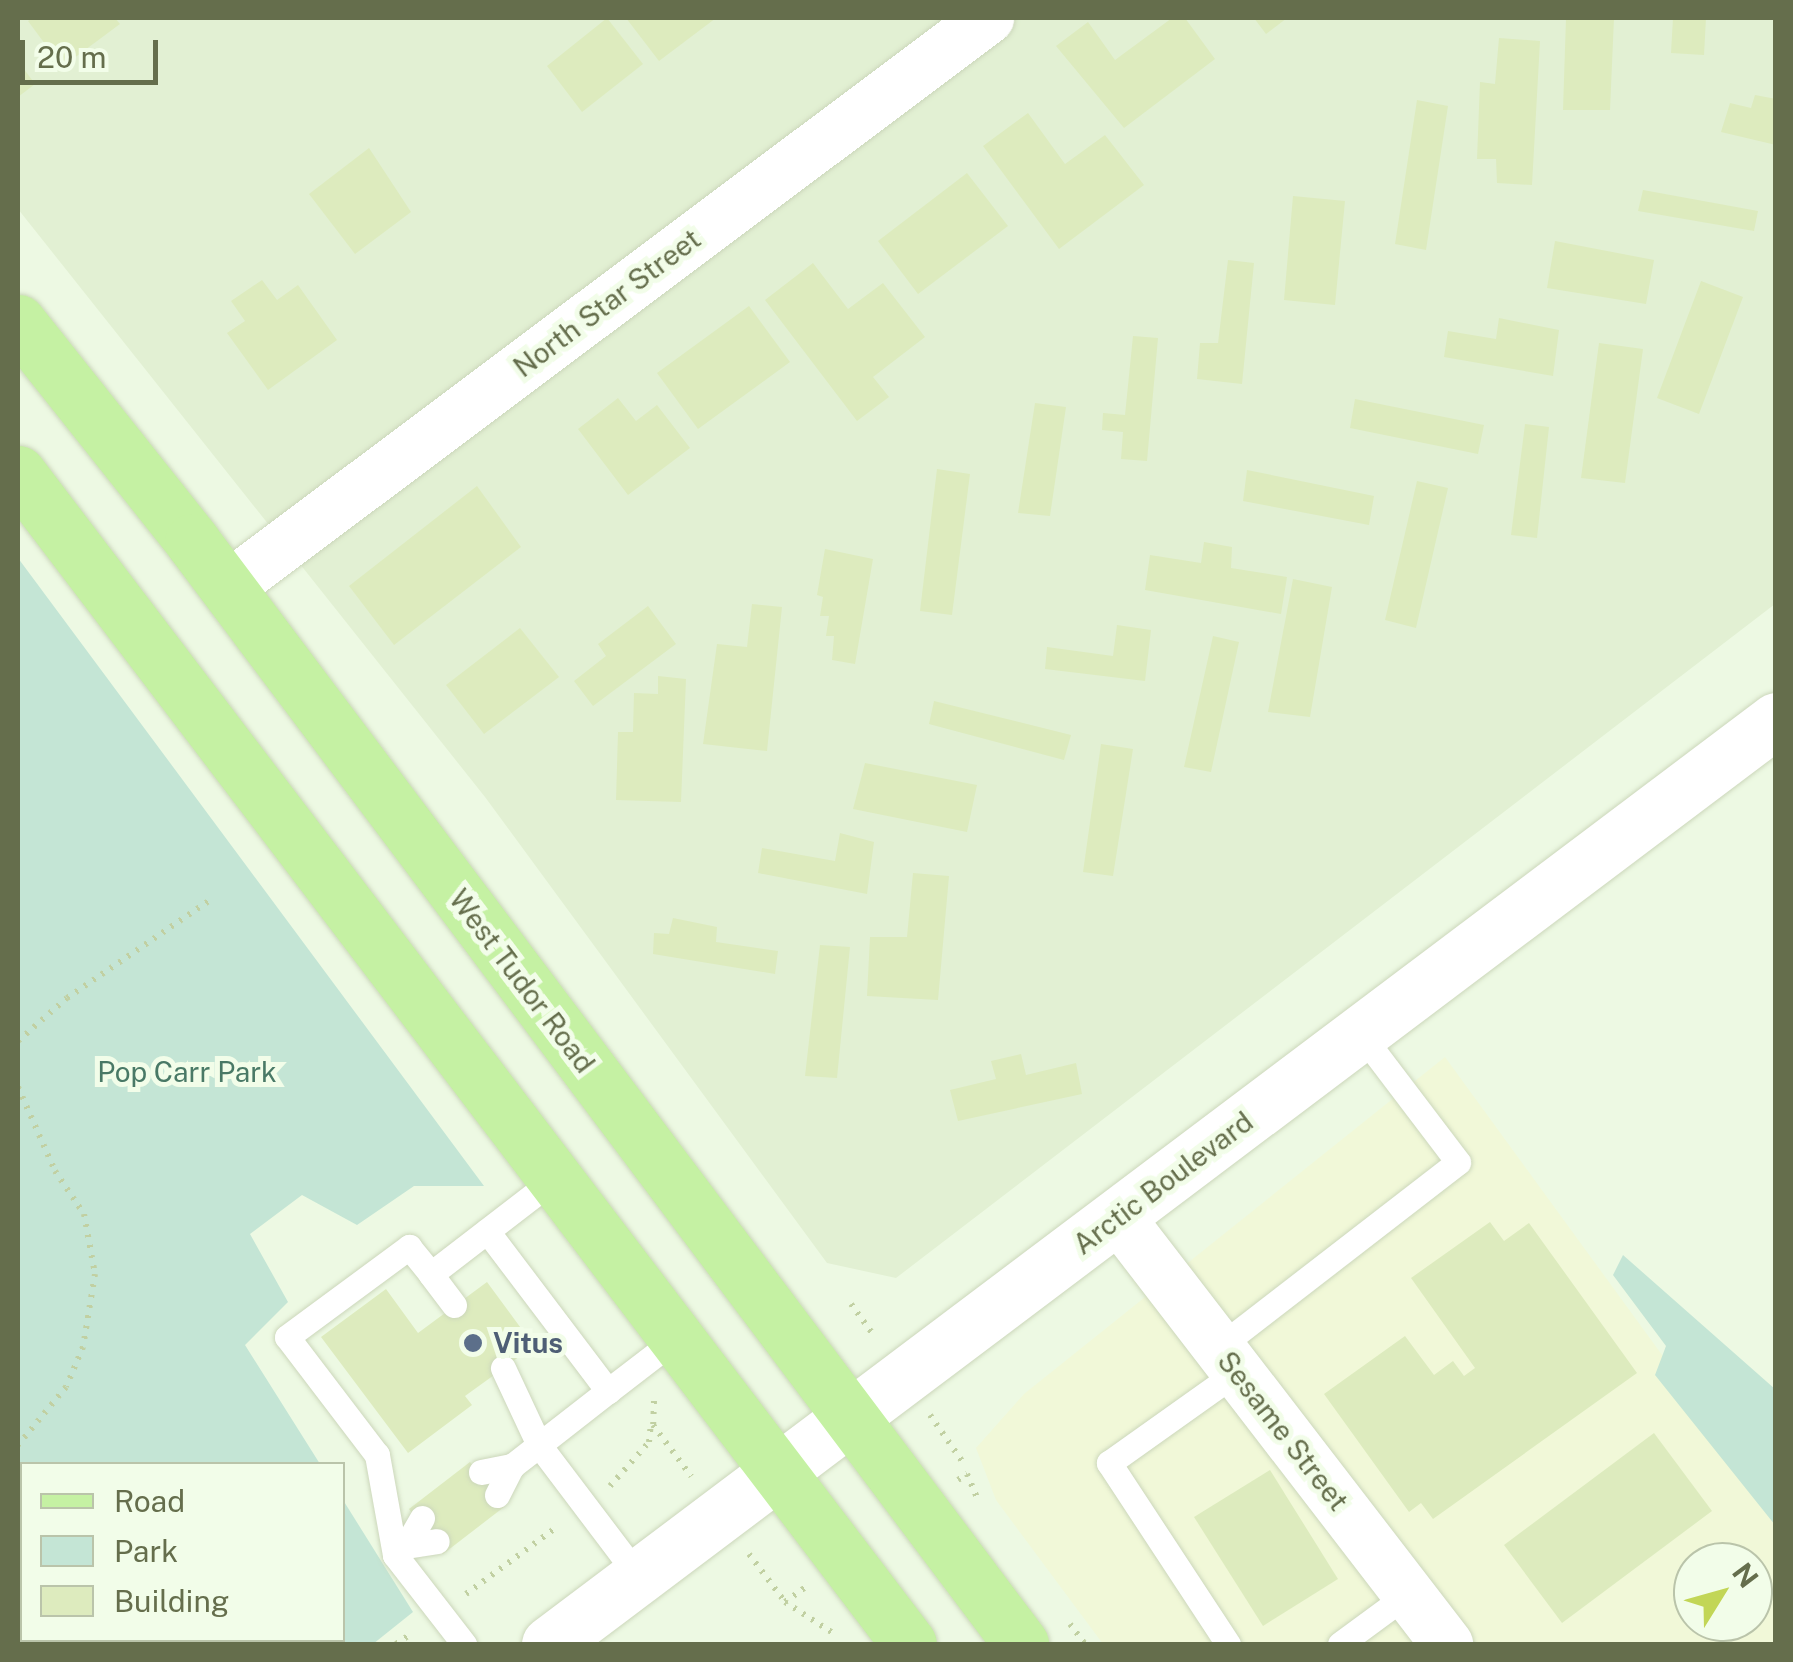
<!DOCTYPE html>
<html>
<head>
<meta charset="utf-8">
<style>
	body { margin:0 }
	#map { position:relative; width:1793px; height:1662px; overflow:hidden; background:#edf9e3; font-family:"Public Sans",sans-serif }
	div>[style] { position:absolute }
	.residential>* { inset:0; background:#e2f0d3 }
	.commercial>* { inset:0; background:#f1f8d8 }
	.green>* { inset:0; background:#c4e5d5 }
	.building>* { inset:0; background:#ddebbe }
	.path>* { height:6px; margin-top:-3px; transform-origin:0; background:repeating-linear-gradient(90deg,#c1d0a2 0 2.5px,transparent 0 10.5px) }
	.roads { filter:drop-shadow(0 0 2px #ccd7bb) drop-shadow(0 0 2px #ccd7bb) }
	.lane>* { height:25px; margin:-12.5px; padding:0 12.5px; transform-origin:12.5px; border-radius:12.5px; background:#fff }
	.street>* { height:52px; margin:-26px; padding:0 26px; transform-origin:26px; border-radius:26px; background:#fff }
	.secondary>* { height:55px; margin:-27.5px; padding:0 27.5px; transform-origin:27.5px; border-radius:27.5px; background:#fff }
	.primary>* { height:55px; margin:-27.5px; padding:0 27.5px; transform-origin:27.5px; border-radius:27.5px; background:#c5f1a3 }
	.dots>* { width:28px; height:28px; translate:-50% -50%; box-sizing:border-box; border:5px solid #f2fde9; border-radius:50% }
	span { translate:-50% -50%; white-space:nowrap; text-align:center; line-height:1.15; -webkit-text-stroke:10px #f2fde9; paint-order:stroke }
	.street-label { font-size:28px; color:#656e4c }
	.park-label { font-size:28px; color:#497966 }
	.service-label { font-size:28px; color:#4e5e75; font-weight:700 }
	.left { translate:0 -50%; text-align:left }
	.frame { position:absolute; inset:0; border:20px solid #656e4c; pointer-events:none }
	.legend { position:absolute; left:20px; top:1462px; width:325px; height:180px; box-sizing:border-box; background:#f2fde9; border:2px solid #bac4aa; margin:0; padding:12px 18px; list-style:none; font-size:30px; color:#656e4c }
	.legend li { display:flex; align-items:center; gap:20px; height:50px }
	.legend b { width:50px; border:2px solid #bac4aa }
	.north { position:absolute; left:1673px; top:1542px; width:100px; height:100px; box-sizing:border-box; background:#f2fde9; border:2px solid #bac4aa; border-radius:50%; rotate:53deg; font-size:28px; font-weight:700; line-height:40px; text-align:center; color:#656e4c }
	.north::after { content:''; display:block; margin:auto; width:35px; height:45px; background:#c2d656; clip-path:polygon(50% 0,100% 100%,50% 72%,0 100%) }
	.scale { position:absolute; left:20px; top:40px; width:138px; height:45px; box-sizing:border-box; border:5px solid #656e4c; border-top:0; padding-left:12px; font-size:30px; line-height:35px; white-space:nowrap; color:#656e4c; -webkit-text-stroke:8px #f2fde9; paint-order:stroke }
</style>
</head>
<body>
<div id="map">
	<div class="residential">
		<i style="clip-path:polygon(18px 18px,1775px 18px,1775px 604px,896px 1278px,827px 1263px,485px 797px,18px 209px)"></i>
	</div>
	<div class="commercial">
		<i style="clip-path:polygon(evenodd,1445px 1057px,1775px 1510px,1775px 1644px,1103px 1644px,996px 1500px,976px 1448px,1024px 1394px,1445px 1057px,1693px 1562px,1753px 1562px,1753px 1622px,1693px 1622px,1693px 1562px)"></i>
	</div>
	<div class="green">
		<i style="clip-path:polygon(18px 558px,484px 1186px,414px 1186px,357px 1225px,302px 1195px,250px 1234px,288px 1302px,245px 1345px,320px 1464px,22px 1464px,22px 1640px,342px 1640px,343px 1500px,413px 1612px,373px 1644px,18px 1644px)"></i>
		<i style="clip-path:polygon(1623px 1255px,1775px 1389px,1775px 1525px,1655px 1375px,1666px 1346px,1613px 1275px)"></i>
	</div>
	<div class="building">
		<i style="clip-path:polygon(33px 18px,115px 18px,120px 24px,62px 67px,28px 21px)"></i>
		<i style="clip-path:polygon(607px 18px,643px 64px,582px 112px,547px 66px)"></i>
		<i style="clip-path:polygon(626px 18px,716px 18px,659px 61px)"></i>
		<i style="clip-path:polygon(1172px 18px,1185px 18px,1215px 59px,1124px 128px,1056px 46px,1088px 22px,1115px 60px)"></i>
		<i style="clip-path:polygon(1254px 18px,1287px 18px,1266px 34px)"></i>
		<i style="clip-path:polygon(1566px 18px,1614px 18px,1610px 110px,1563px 110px)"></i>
		<i style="clip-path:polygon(1673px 18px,1706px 18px,1704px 55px,1671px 53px)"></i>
		<i style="clip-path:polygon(1499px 38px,1540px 41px,1532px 185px,1497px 183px,1496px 159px,1477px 159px,1480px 82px,1495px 84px)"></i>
		<i style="clip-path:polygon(18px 61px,35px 84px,18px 97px)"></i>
		<i style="clip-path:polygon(1755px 95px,1776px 99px,1776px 145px,1721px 132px,1730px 103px,1751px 108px)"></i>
		<i style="clip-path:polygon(1417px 100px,1448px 106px,1426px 250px,1395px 244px)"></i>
		<i style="clip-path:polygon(1028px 113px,1065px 164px,1105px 135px,1144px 185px,1059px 249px,983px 146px)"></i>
		<i style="clip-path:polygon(369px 148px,411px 212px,355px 254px,309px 194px)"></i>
		<i style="clip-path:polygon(967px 173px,1008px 226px,918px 294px,878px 241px)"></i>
		<i style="clip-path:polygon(1643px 190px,1758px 211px,1754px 231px,1638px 211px)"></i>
		<i style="clip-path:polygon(1293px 196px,1345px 201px,1335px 305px,1284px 300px)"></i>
		<i style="clip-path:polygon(1555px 241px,1654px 260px,1646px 304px,1547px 288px)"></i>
		<i style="clip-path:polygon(1228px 260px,1254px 263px,1242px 384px,1197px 379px,1200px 343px,1218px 343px)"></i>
		<i style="clip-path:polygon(813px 263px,848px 309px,883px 283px,925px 337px,873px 377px,889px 397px,857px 421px,765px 300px)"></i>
		<i style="clip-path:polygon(262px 280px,277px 300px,298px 285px,337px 340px,268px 390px,227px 333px,245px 321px,231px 301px)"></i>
		<i style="clip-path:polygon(1701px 281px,1743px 297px,1699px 414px,1657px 398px)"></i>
		<i style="clip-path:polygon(749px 306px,790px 362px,698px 429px,657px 373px)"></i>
		<i style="clip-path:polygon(1499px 318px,1559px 330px,1553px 376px,1444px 357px,1448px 331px,1496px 339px)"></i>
		<i style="clip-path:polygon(1133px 336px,1158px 338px,1147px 461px,1121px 459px,1123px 432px,1102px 430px,1103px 413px,1125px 415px)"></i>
		<i style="clip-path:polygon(1599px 343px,1643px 349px,1625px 483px,1581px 478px)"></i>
		<i style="clip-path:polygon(618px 398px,636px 421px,657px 405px,690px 448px,628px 495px,578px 429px)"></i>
		<i style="clip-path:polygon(1355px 399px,1484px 425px,1478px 454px,1350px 428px)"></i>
		<i style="clip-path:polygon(1035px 403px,1066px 407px,1050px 516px,1018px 513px)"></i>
		<i style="clip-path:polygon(1525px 424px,1549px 427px,1537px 538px,1511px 535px)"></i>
		<i style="clip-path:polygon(937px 469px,970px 474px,952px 615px,920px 611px)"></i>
		<i style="clip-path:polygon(1247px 470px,1374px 496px,1369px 525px,1243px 501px)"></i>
		<i style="clip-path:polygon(1417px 481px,1448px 488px,1416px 628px,1385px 620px)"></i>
		<i style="clip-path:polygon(477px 486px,521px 547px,394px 645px,349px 586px)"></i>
		<i style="clip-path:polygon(1204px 542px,1232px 547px,1231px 568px,1287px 577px,1281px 614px,1145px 590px,1150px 555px,1201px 563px)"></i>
		<i style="clip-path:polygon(825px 549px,873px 559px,855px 664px,832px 660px,834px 636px,826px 636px,829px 616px,820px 616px,823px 597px,817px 595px)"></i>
		<i style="clip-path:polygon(1293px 579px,1332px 587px,1310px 717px,1268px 712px)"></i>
		<i style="clip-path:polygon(752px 604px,782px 607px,767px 751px,703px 744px,717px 644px,747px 647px)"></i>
		<i style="clip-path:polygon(648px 606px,676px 644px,593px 706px,574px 681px,606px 656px,598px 644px)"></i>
		<i style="clip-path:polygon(1117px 625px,1151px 630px,1145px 681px,1045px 669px,1047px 647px,1113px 656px)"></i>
		<i style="clip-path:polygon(520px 628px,559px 677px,484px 734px,446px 685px)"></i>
		<i style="clip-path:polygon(1213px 636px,1239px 642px,1211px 772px,1184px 767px)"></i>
		<i style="clip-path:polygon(658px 676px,686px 679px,681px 802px,616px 800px,618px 732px,633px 732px,634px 693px,658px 694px)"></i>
		<i style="clip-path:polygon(934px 701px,1071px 735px,1064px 760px,929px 724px)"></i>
		<i style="clip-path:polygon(1101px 744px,1133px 749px,1113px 876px,1083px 872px)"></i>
		<i style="clip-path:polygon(865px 763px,977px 785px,967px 832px,853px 809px)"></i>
		<i style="clip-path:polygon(840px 833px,874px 842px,867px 894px,758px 873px,762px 848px,835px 861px)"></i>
		<i style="clip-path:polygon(913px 873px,949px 876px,938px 1000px,867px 996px,870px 937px,907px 937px)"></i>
		<i style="clip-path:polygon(673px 918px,717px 927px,716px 942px,778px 951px,775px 974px,653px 954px,654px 933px,669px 934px)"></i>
		<i style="clip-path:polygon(820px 945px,850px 947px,837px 1078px,805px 1076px)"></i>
		<i style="clip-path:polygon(1021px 1054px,1026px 1075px,1076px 1063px,1082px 1094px,958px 1121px,950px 1090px,996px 1079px,991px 1061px)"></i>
		<i style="clip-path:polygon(1490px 1222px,1504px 1241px,1529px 1223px,1637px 1373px,1433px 1519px,1421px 1503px,1409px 1512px,1324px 1394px,1405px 1336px,1434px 1375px,1453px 1361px,1464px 1376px,1475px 1368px,1411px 1278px)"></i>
		<i style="clip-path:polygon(487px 1282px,534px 1346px,465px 1396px,472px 1405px,408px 1453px,321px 1337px,386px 1289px,418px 1333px)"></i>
		<i style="clip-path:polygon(1654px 1433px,1712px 1511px,1562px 1623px,1504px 1545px)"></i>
		<i style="clip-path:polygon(470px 1462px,504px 1507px,443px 1554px,409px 1509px)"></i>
		<i style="clip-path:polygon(1270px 1470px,1338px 1579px,1263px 1626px,1194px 1517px)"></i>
	</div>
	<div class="path">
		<i style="left:18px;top:1041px;width:65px;rotate:-41.3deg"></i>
		<i style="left:67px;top:998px;width:177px;rotate:-34.4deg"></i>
		<i style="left:18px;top:1087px;width:92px;rotate:66.2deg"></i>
		<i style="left:55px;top:1171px;width:52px;rotate:56deg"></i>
		<i style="left:84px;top:1214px;width:61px;rotate:79.6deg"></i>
		<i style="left:95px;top:1274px;width:74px;rotate:99.3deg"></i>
		<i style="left:83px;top:1347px;width:43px;rotate:113deg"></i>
		<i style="left:66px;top:1387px;width:75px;rotate:129.6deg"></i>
		<i style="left:851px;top:1304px;width:39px;rotate:54deg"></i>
		<i style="left:654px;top:1401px;width:24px;rotate:92deg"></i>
		<i style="left:653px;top:1425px;width:64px;rotate:53.3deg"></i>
		<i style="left:930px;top:1415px;width:56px;rotate:55.2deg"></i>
		<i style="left:958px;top:1480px;width:11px;rotate:-34deg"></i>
		<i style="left:967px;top:1474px;width:25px;rotate:67deg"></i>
		<i style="left:610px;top:1486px;width:59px;rotate:-48.4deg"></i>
		<i style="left:649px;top:1442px;width:19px;rotate:-84deg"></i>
		<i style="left:749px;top:1554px;width:60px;rotate:53.1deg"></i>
		<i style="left:785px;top:1602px;width:57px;rotate:32.9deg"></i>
		<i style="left:466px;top:1594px;width:113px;rotate:-36.4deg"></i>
		<i style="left:785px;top:1602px;width:24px;rotate:-36deg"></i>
		<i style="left:1070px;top:1624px;width:25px;rotate:53deg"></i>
		<i style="left:396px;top:1644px;width:18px;rotate:-34deg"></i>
	</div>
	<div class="roads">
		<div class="lane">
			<i style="left:487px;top:1231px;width:201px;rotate:52.9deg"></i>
			<i style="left:608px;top:1391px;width:88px;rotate:142deg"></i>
			<i style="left:539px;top:1445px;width:166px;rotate:52.9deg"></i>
			<i style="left:454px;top:1305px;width:39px;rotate:-127deg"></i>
			<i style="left:431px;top:1274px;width:159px;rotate:-37.6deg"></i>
			<i style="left:1219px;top:1347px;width:302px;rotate:-37.7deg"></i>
			<i style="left:1458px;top:1162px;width:162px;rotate:-127.2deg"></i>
			<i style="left:608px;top:1391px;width:88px;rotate:-37.6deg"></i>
			<i style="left:481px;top:1472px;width:32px;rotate:-11deg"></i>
			<i style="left:512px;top:1466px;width:34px;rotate:-38deg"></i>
			<i style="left:539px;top:1445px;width:85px;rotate:-115.1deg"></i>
			<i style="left:497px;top:1495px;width:33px;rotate:-63deg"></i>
			<i style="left:422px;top:1518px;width:32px;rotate:120deg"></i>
			<i style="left:406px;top:1546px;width:31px;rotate:-9deg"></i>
			<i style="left:406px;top:1546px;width:14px;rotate:141deg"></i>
			<i style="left:395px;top:1555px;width:113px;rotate:52.2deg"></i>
			<i style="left:395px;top:1555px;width:102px;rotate:-100.2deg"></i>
			<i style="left:377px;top:1455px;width:148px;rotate:-127.3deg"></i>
			<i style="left:287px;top:1337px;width:152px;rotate:-36.4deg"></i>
			<i style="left:409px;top:1247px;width:35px;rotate:51deg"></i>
			<i style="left:1228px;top:1644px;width:217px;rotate:-123.3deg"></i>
			<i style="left:1109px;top:1463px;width:157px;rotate:-35.4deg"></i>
			<i style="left:1340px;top:1644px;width:84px;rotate:-36.3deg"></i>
		</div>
		<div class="street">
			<i style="left:227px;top:588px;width:951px;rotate:-36.83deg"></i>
			<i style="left:1119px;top:1218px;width:538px;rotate:52.41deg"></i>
		</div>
		<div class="secondary">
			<i style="left:549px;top:1644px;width:1536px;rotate:-36.98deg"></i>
		</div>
		<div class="primary">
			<i style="left:18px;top:322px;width:280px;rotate:51.5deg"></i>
			<i style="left:192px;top:541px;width:1380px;rotate:53.07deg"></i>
			<i style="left:18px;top:473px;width:1471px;rotate:52.73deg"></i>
		</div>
	</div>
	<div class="dots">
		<i style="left:473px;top:1343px;background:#5c6f8a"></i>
	</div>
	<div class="street-label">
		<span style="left:607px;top:303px;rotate:-37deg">North Star Street</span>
		<span style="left:522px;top:981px;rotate:53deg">West Tudor Road</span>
		<span style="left:1163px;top:1183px;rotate:-37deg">Arctic Boulevard</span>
		<span style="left:1283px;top:1431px;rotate:52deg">Sesame Street</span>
	</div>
	<div class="park-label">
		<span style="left:187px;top:1072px">Pop Carr Park</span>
	</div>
	<div class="service-label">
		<span class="left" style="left:493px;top:1343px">Vitus</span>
	</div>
	<div class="frame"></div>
	<ul class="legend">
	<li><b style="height:12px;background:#c5f1a3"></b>Road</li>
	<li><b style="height:28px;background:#c4e5d5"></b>Park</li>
	<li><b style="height:28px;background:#ddebbe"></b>Building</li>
	</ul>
	<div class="north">N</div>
	<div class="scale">20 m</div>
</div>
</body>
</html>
